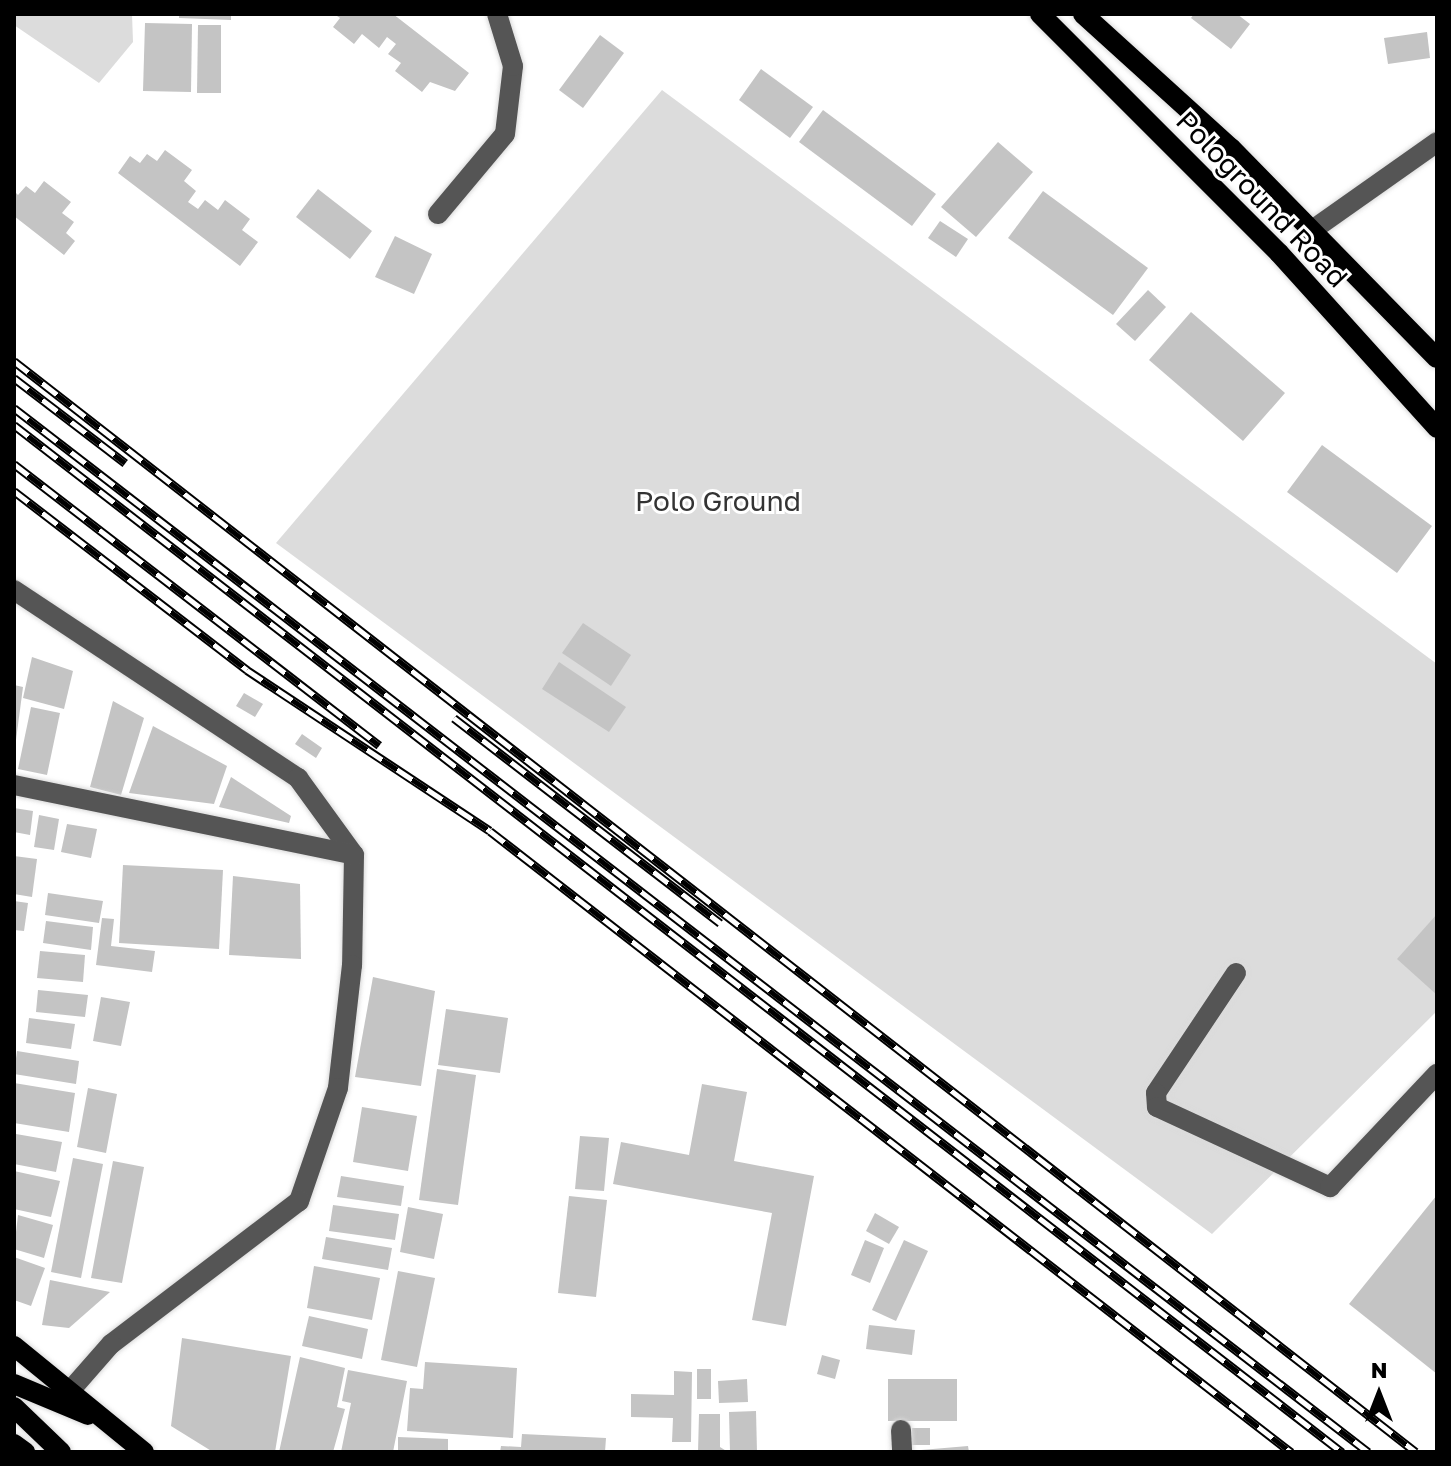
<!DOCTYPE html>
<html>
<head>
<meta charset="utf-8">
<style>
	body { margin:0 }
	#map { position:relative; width:1451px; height:1466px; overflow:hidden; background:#fff; font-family:"Golos Text",sans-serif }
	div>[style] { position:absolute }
	.green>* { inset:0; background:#dcdcdc }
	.building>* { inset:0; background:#c4c4c4 }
	.roads { filter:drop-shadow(0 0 2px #dbdbdb) drop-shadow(0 0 2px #dbdbdb) }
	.minor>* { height:20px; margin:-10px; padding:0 10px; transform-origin:10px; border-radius:10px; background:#555 }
	.major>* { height:20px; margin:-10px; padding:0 10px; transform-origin:10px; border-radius:10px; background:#000 }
	.rail>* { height:9px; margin-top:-4.5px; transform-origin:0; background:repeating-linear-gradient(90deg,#fff 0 18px,#000 0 36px); box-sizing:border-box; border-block:2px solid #000 }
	span { translate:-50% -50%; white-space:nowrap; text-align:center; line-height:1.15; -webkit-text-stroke:6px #fff; paint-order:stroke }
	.street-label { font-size:28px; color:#000 }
	.park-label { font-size:28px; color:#333 }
	.frame { position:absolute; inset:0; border:16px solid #000; pointer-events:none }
	.north { position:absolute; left:1339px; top:1354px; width:80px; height:80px; -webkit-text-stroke:6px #fff; paint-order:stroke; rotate:0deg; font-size:22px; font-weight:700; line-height:32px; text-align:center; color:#000 }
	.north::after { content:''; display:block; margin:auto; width:28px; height:36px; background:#000; clip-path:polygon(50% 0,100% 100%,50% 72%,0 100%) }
</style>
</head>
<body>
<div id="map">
	<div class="green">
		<i style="clip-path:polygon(14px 14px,132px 14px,133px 42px,99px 83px,14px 25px)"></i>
		<i style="clip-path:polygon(662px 90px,1437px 664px,1437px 1011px,1212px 1234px,276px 543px)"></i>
	</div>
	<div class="building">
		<i style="clip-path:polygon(179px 14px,231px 14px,231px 20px,179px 18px)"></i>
		<i style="clip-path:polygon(334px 14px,393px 14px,469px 73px,455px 91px,430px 82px,422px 92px,395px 71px,401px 63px,388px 54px,396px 44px,387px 37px,379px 48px,362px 34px,354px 44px,333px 27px,340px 18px)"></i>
		<i style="clip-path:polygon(1194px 14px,1237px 14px,1250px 24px,1231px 49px,1191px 18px)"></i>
		<i style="clip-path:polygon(145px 23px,192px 24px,191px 92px,143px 91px)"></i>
		<i style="clip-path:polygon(198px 25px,221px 25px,221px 93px,197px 93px)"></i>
		<i style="clip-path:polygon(1427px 32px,1430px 58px,1388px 64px,1384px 38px)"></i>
		<i style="clip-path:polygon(600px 35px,624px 53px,583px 108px,559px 90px)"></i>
		<i style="clip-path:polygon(761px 69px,813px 107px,790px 138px,739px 100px)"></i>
		<i style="clip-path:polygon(823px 110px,936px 194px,912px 226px,799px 142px)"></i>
		<i style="clip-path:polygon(998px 142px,1033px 172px,976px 237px,941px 207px)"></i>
		<i style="clip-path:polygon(165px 150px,192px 170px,184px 181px,196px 191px,188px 202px,198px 209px,205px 200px,218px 210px,225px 200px,250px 219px,242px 230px,258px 242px,240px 266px,118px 173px,130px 156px,140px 163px,147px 154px,157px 161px)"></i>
		<i style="clip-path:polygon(44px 181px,71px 202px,62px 213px,74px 222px,66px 233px,75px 241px,64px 255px,14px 216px,14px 191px,18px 195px,26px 186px,35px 193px)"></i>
		<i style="clip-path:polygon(318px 189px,372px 231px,350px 259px,296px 217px)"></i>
		<i style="clip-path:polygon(1043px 191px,1148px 268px,1113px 315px,1008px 238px)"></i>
		<i style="clip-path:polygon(940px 221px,968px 239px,956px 257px,928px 238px)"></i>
		<i style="clip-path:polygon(395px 236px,432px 254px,414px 294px,375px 277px)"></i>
		<i style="clip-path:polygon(1148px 290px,1166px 307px,1135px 341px,1116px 324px)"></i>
		<i style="clip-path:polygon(1191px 312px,1285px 393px,1243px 441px,1149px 360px)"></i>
		<i style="clip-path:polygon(1322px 445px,1432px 526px,1397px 573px,1287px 492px)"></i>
		<i style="clip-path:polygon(583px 623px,631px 655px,611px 686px,562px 653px)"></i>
		<i style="clip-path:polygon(32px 657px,73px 671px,64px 709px,23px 698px)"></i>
		<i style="clip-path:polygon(559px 662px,626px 707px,609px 732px,542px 689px)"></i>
		<i style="clip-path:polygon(14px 685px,23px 687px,16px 740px,14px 740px)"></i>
		<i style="clip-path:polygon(244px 693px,263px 704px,255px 717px,236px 706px)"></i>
		<i style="clip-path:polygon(113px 701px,144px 718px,121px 795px,90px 787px)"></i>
		<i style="clip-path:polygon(31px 707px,60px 713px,47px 775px,18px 769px)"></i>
		<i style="clip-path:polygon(153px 726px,227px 766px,214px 804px,129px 793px)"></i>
		<i style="clip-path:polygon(302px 734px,322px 748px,316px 758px,295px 744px)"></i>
		<i style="clip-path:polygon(231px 777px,291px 816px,289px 823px,219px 807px)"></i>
		<i style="clip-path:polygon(14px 808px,33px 811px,30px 835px,14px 832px)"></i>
		<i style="clip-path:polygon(39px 815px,59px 819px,54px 850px,34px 847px)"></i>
		<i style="clip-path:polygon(67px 824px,97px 829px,91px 858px,61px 852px)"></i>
		<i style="clip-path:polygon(14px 856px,37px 859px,32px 897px,14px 894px)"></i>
		<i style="clip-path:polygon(123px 865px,223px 870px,219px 949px,119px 943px)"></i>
		<i style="clip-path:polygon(233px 876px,300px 884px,301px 959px,229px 955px)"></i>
		<i style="clip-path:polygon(48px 893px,103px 901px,99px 923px,45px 915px)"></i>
		<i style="clip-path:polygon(14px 901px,28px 903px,24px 931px,14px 930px)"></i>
		<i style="clip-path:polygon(1437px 914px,1437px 995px,1397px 959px)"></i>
		<i style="clip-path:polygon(102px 918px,114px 919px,111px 946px,155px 951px,152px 972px,96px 965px)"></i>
		<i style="clip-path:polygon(46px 921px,93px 927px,91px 950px,43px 943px)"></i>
		<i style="clip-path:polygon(40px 951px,85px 955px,83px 982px,37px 978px)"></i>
		<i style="clip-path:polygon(373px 977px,435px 991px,421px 1086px,355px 1077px)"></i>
		<i style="clip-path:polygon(38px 990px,88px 995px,85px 1017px,36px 1012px)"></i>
		<i style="clip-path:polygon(101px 997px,130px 1002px,121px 1046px,93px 1041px)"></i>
		<i style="clip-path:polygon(446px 1009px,508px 1018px,500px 1073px,438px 1065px)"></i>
		<i style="clip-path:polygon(29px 1018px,75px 1024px,71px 1049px,26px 1043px)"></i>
		<i style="clip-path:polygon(17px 1051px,79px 1061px,76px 1084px,14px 1074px)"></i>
		<i style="clip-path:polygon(437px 1069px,476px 1075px,458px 1205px,419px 1200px)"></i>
		<i style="clip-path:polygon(14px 1083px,75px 1093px,69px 1132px,14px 1123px)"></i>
		<i style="clip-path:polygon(702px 1084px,747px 1092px,734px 1161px,814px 1176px,786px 1326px,752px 1320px,772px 1213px,613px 1184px,621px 1142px,689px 1155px)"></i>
		<i style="clip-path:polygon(88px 1088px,117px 1094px,106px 1153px,77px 1147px)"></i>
		<i style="clip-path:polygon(362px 1107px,417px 1116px,408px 1171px,353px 1162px)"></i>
		<i style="clip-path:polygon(16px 1134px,62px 1142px,56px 1172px,14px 1164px)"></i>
		<i style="clip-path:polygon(580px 1136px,609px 1138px,604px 1191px,575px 1189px)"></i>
		<i style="clip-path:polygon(73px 1158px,103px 1164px,81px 1278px,51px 1272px)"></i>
		<i style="clip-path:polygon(113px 1161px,144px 1167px,122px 1283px,91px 1278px)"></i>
		<i style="clip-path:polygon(14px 1171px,60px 1181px,51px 1217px,14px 1209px)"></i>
		<i style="clip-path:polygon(341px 1176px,404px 1186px,401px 1206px,337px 1197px)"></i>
		<i style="clip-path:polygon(1437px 1195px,1437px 1374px,1349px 1304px)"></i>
		<i style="clip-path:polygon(569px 1196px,607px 1200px,596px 1297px,558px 1293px)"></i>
		<i style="clip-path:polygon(333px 1205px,399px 1214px,395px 1240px,329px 1231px)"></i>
		<i style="clip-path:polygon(408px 1207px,443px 1214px,434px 1259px,400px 1252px)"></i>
		<i style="clip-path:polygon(875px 1213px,899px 1227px,889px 1244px,866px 1231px)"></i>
		<i style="clip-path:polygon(18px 1215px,53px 1225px,44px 1258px,14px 1249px)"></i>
		<i style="clip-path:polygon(326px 1237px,392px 1248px,388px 1270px,322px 1259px)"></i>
		<i style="clip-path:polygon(865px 1240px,884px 1248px,870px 1283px,851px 1275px)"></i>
		<i style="clip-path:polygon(904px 1240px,928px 1251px,896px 1321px,872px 1310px)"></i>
		<i style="clip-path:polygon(14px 1257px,45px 1268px,31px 1306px,14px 1300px)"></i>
		<i style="clip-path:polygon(314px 1266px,380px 1278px,372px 1320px,307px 1308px)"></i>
		<i style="clip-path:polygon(398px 1271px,435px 1278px,417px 1367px,381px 1360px)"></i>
		<i style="clip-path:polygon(50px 1280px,110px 1292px,69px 1328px,42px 1325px)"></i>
		<i style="clip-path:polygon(309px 1316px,368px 1329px,362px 1359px,302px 1346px)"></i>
		<i style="clip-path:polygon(869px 1325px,915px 1330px,912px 1355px,866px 1349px)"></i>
		<i style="clip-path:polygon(182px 1338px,291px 1356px,275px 1452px,213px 1452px,171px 1426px)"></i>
		<i style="clip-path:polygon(822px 1355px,840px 1360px,835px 1379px,817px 1374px)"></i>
		<i style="clip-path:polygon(300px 1357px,345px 1368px,337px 1407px,345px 1409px,333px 1452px,279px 1452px)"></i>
		<i style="clip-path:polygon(425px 1362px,517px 1368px,513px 1438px,407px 1431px,410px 1388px,423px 1389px)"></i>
		<i style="clip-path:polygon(697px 1369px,711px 1369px,711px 1399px,697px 1399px)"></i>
		<i style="clip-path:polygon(348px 1370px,407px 1381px,393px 1452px,341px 1452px,351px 1403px,342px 1401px)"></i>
		<i style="clip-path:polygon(674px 1371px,692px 1372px,691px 1442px,672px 1442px,673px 1418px,631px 1417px,631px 1394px,674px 1395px)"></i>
		<i style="clip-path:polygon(747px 1379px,748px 1402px,719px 1403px,718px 1381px)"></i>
		<i style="clip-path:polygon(888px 1379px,957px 1379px,957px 1421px,888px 1421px)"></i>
		<i style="clip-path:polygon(756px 1411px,757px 1452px,730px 1452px,729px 1412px)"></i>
		<i style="clip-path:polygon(699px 1414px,720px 1414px,720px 1447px,728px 1452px,698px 1452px)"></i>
		<i style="clip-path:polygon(912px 1428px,930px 1428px,930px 1445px,912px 1445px)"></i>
		<i style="clip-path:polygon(522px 1434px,606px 1438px,605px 1452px,500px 1452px,501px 1446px,521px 1447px)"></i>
		<i style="clip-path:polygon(398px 1437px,448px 1439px,448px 1452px,398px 1452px)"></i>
		<i style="clip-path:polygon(968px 1446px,969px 1452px,921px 1452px,921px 1450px)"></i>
	</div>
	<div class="roads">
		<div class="minor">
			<i style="left:438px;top:214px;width:104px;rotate:-50.1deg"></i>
			<i style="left:505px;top:134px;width:68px;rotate:-83.3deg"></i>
			<i style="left:513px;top:66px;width:54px;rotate:-107.1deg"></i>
			<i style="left:1311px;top:231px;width:154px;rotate:-35.2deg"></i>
			<i style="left:14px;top:590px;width:341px;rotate:33.5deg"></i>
			<i style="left:298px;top:778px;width:95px;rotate:54deg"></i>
			<i style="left:354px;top:855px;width:110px;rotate:91deg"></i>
			<i style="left:352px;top:965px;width:124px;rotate:96.5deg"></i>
			<i style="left:338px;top:1088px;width:120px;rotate:109deg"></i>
			<i style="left:299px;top:1201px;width:236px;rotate:142.7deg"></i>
			<i style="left:111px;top:1344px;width:64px;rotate:131.2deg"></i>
			<i style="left:14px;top:785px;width:347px;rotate:11.6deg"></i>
			<i style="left:1236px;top:973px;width:144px;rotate:123.7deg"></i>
			<i style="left:1156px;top:1093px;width:14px;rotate:86deg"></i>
			<i style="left:1157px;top:1107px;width:191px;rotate:24.8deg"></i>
			<i style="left:1330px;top:1187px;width:156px;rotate:-46.6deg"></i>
			<i style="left:901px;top:1430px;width:22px;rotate:87deg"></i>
		</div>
		<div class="major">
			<i style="left:1040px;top:14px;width:338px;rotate:45deg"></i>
			<i style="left:1279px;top:253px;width:236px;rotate:47.9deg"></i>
			<i style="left:1083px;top:14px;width:200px;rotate:42.2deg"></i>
			<i style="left:1231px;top:148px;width:294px;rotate:45.6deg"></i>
			<i style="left:14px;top:1346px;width:168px;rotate:39.2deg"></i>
			<i style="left:14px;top:1384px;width:80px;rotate:22.7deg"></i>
			<i style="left:14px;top:1407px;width:65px;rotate:43.8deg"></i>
			<i style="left:14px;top:1444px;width:14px;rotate:36deg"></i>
		</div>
	</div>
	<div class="rail">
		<i style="left:14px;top:361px;width:1776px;rotate:37.89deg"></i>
		<i style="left:14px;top:378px;width:140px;rotate:37.4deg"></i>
		<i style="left:14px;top:408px;width:1710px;rotate:37.63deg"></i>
		<i style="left:14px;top:425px;width:1679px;rotate:37.72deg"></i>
		<i style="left:14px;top:464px;width:461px;rotate:37.6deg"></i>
		<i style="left:14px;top:491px;width:294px;rotate:37.5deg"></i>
		<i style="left:247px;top:670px;width:291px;rotate:33.5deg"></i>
		<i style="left:490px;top:831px;width:1014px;rotate:37.79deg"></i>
		<i style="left:454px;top:718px;width:336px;rotate:37.6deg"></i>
	</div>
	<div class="street-label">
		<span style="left:1262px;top:199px;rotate:46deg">Pologround Road</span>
	</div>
	<div class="park-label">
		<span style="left:718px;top:501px">Polo Ground</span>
	</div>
	<div class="frame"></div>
	<div class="north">N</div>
</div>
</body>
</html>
